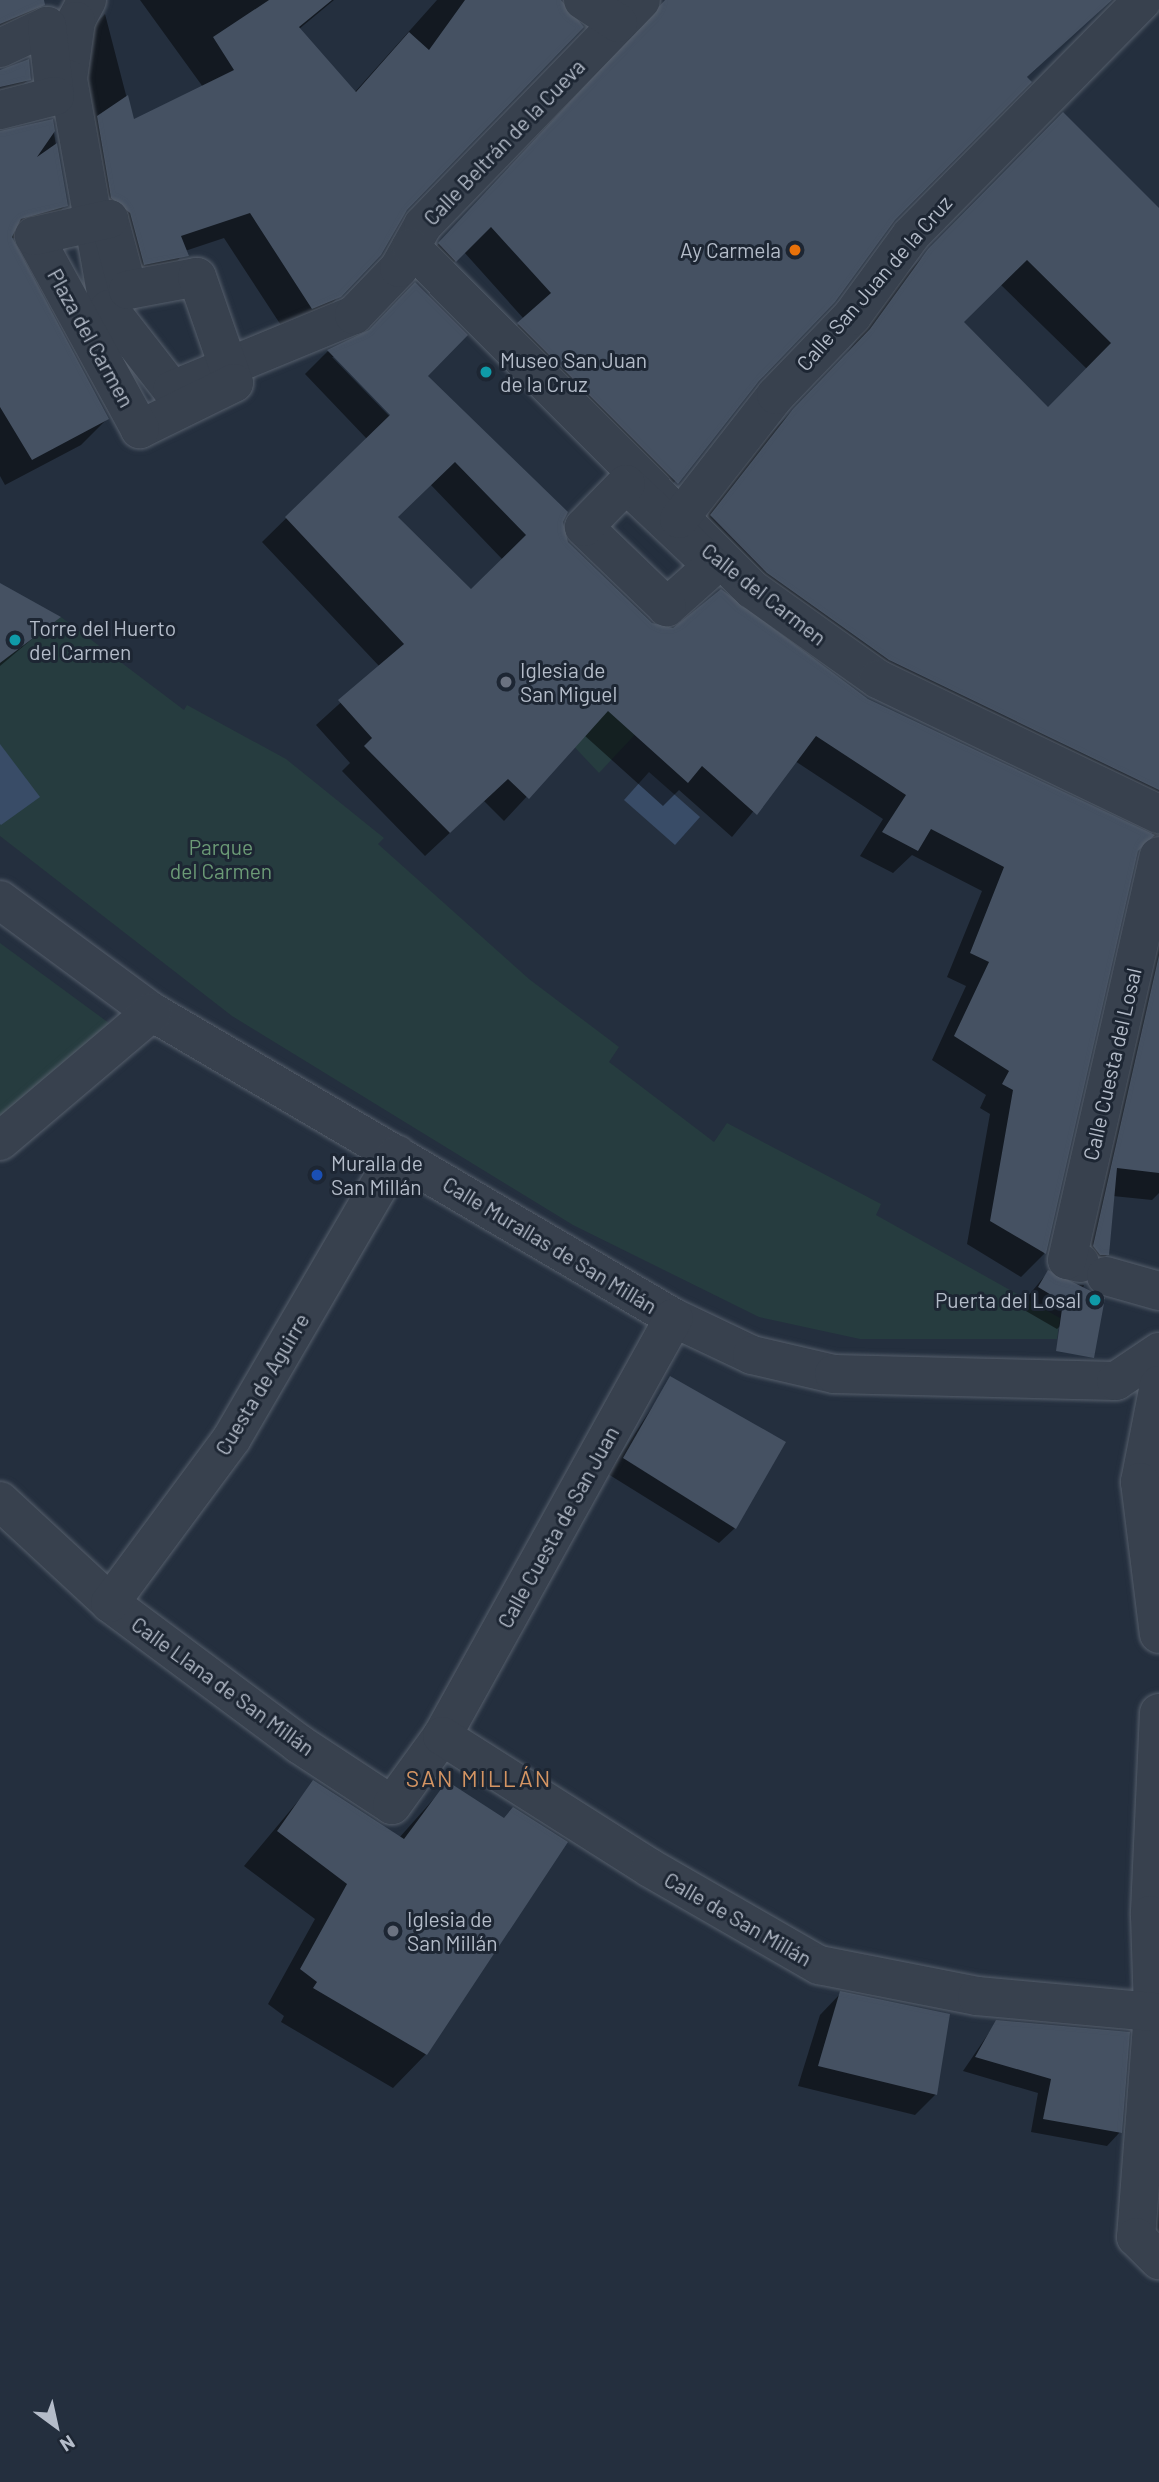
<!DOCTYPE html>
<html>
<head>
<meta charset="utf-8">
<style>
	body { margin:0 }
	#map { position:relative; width:1159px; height:2482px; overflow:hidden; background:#242f3e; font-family:Barlow,sans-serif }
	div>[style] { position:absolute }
	.green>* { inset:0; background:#263c3f }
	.water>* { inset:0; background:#394c67 }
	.shadow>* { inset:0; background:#0007 }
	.building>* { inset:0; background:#455162 }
	.roads { filter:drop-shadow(0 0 2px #565f6c) drop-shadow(0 0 2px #565f6c) }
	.minor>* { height:38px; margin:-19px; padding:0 19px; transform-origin:19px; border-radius:19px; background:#38414e }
	.dots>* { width:19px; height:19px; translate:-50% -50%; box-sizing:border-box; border:4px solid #1d2633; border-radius:50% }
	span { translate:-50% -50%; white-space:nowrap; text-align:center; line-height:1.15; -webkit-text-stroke:6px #1d2633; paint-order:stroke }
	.street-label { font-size:21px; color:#b4bcc9 }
	.poi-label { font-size:21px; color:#b4bcc9 }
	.right { translate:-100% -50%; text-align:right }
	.left { translate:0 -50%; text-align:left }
	.park-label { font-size:21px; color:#6b9a76 }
	.neighbourhood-label { font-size:23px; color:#d59563; letter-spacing:2px }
	.north { position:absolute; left:21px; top:2391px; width:70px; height:70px; -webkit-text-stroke:5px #1d2633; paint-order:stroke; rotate:147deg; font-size:19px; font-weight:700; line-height:28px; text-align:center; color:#b4bcc9 }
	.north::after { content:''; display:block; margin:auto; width:24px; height:32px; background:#b4bcc9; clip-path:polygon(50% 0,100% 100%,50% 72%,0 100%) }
</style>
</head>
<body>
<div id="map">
	<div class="green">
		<i style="clip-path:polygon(61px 617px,184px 710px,187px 705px,286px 759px,384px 838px,378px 844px,529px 979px,619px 1047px,609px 1062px,714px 1142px,727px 1123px,881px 1204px,876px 1215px,1060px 1318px,1057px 1339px,860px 1339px,759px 1317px,573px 1225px,232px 1016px,0 836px,0 663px)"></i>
		<i style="clip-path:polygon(661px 621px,707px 658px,599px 773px,550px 721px)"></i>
		<i style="clip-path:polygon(0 943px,113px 1026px,0 1117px)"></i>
	</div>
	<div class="water">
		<i style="clip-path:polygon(0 744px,40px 797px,1px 825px,0 824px)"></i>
		<i style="clip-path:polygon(649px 772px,700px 817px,675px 845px,624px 800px)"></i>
	</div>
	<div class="shadow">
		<i style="clip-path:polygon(0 0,43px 0,43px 4px,0 38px)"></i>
		<i style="clip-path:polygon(140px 0,334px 0,299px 29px,354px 93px,437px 0,558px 0,340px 295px,314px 322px,286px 333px,224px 238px,185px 251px,162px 281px,118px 289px,81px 38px,105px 14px,133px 122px,203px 87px)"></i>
		<i style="clip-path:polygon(667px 0,1110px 0,1026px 78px,894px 219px,651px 510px,492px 351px,524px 319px,464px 252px,429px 287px,413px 271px)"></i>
		<i style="clip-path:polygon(0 71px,29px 79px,0 106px)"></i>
		<i style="clip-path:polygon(evenodd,1063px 115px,1159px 210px,1159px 1193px,1152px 1200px,1113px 1196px,1108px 1254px,1082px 1280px,1153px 828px,685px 542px,767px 437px,844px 357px,903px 277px,1063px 115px,1000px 284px,1087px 369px,1048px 409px,962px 322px,1000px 284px)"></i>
		<i style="clip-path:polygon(52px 121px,66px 205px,40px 231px,11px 239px,107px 419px,81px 445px,5px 485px,0 476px,0 132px)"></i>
		<i style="clip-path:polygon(evenodd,328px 351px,426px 376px,561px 522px,567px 543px,651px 624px,867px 700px,1136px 852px,1044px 1254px,1021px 1277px,967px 1244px,990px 1114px,980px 1108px,986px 1095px,932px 1060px,966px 986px,947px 977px,982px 891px,912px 855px,893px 873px,860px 856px,883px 819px,795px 761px,732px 837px,679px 790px,663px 806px,584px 735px,504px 821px,484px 801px,425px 856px,342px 771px,350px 763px,316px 725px,380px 667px,262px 542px,367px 439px,305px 374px,328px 351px,332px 357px,337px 357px,397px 420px,395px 422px,332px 357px,328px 351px,430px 484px,503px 560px,471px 592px,396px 518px,430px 484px)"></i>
		<i style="clip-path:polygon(0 585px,58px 617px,0 666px)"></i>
		<i style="clip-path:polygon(1048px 1272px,1061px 1283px,1084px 1285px,1077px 1310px,1057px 1329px,1019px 1307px)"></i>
		<i style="clip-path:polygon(671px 1379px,735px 1528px,719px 1543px,608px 1474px)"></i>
		<i style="clip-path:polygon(314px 1782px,399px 1838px,447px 1784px,426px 2054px,393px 2088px,281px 2022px,284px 2016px,268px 2004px,315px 1919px,244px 1866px)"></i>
		<i style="clip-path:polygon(1159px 1912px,1159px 2253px,1139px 2250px)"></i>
		<i style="clip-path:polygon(841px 1993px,936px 2094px,915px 2115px,798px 2086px,820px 2015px)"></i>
		<i style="clip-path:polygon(997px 2021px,1120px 2132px,1107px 2146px,1031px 2132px,1038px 2093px,963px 2071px)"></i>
	</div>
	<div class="building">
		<i style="clip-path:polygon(0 0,44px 0,45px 5px,0 24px)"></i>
		<i style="clip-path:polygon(269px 0,332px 0,299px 27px,356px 92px,409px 32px,429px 50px,465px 0,561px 0,584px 27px,407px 210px,381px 255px,341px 297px,312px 309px,250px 213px,181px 236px,189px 256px,144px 265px,130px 213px,111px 198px,97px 116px,128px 95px,134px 119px,234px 70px,213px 37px)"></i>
		<i style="clip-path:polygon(665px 0,1112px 0,1027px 77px,1032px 82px,895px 220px,835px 302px,759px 381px,678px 484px,517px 323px,551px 293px,491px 227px,456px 262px,438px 243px)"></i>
		<i style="clip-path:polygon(29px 59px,31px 80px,0 87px,0 70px)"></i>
		<i style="clip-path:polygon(evenodd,1063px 112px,1159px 208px,1159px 790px,889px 660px,767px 573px,710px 515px,793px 409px,870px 329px,928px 249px,1063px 112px,1027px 260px,1111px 343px,1048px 407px,964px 322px,1027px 260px)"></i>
		<i style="clip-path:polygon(53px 119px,55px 131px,37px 157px,57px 143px,68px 206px,21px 219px,12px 237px,109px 419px,32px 460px,0 407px,0 131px)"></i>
		<i style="clip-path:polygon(evenodd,415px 282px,468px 335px,428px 376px,568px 512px,563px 522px,568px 542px,652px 623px,673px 628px,721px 589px,868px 699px,1155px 835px,1138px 851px,1046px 1254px,990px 1221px,1013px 1090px,1002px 1084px,1009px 1071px,954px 1036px,989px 962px,970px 953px,1004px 867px,931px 829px,918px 851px,882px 832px,906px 795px,816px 736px,757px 815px,702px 766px,688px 783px,608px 711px,529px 799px,508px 779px,450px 833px,364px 746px,372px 738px,338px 700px,404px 644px,285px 517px,390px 415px,327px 350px,369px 330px,415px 282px,455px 462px,526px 535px,471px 589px,398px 517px,455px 462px)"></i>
		<i style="clip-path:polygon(0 583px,61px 617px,0 663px)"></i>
		<i style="clip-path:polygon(1159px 955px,1159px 1173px,1117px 1168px,1109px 1255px,1100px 1255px,1093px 1246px)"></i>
		<i style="clip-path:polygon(1048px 1270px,1105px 1298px,1094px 1358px,1056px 1351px,1063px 1302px,1038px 1287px)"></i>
		<i style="clip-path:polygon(670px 1376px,786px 1442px,736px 1529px,623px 1458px)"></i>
		<i style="clip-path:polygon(313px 1780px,404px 1839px,447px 1781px,504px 1818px,513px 1807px,568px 1842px,427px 2055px,313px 1988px,317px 1982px,300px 1969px,347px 1884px,277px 1831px)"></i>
		<i style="clip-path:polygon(840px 1991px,950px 2014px,937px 2095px,818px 2066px)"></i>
		<i style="clip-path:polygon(996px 2020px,1130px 2032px,1122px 2133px,1043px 2119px,1051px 2079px,975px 2057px)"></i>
	</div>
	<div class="roads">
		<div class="minor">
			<i style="left:87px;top:0;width:24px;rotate:118deg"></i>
			<i style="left:76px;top:21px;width:59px;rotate:97.9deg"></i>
			<i style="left:68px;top:79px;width:234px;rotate:79.9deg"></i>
			<i style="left:109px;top:309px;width:103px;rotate:52.1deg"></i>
			<i style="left:172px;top:390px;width:197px;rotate:-22.4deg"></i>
			<i style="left:354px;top:315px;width:65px;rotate:-46.2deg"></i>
			<i style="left:399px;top:268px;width:49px;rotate:-60.8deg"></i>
			<i style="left:423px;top:225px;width:313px;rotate:-45.9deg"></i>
			<i style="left:583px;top:0;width:42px;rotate:33.3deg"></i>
			<i style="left:0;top:48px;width:52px;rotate:-25.1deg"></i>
			<i style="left:47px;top:26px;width:70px;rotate:83.5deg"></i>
			<i style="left:55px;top:96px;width:57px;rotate:165.7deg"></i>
			<i style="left:109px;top:219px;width:73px;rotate:75deg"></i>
			<i style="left:128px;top:290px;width:70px;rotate:-10.7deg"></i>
			<i style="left:197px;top:277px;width:112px;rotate:70.8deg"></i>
			<i style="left:234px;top:383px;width:105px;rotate:153.9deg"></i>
			<i style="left:140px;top:429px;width:220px;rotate:-118.8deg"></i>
			<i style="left:34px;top:236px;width:77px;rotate:-12.8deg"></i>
			<i style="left:411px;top:247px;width:484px;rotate:45.1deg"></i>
			<i style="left:753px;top:590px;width:153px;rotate:35.5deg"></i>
			<i style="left:878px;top:679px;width:312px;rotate:25.7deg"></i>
			<i style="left:626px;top:484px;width:120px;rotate:43.3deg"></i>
			<i style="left:713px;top:566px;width:62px;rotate:138.3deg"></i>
			<i style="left:667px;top:607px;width:115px;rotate:-136.1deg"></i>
			<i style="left:584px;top:527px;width:60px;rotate:-45.7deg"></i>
			<i style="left:679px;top:519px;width:157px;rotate:-52deg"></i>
			<i style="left:776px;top:395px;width:110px;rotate:-46.1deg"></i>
			<i style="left:852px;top:316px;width:100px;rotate:-53.9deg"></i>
			<i style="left:911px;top:235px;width:330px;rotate:-45.4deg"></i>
			<i style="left:0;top:900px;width:189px;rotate:36.4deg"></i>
			<i style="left:152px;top:1012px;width:605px;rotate:30.38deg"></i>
			<i style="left:674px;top:1318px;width:86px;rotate:25.4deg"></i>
			<i style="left:752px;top:1355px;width:84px;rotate:13deg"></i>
			<i style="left:834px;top:1374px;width:282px;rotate:1.4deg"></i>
			<i style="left:1116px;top:1381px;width:52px;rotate:-34deg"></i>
			<i style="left:0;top:1141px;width:199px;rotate:-40.3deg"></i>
			<i style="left:1080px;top:1263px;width:13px;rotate:-167deg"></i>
			<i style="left:1067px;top:1260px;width:414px;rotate:-77.2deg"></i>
			<i style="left:1106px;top:1276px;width:55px;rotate:15.8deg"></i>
			<i style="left:1159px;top:1385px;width:99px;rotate:101.1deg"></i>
			<i style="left:1140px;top:1482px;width:153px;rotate:82.9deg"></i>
			<i style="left:0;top:1501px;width:150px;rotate:42.8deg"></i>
			<i style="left:110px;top:1603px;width:236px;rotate:36.7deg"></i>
			<i style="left:299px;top:1744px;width:111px;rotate:33.3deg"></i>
			<i style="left:392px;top:1805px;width:85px;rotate:-54.1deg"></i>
			<i style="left:442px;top:1736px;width:478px;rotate:-61deg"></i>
			<i style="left:110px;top:1603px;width:205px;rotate:-53.5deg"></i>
			<i style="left:232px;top:1438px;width:328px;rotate:-59.8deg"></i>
			<i style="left:1159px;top:1713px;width:202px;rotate:92.6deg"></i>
			<i style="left:1150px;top:1915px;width:97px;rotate:88.2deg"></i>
			<i style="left:1153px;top:2012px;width:226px;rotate:94.3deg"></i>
			<i style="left:1136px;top:2237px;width:33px;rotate:45deg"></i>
			<i style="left:442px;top:1736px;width:246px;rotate:32.4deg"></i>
			<i style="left:650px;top:1868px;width:195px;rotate:29.9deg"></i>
			<i style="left:819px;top:1965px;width:161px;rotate:11.1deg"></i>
			<i style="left:977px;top:1996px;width:177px;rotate:5.2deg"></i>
		</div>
	</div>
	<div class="dots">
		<i style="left:795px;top:250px;background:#e8710a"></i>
		<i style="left:486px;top:372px;background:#0f9aa8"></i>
		<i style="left:15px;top:640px;background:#0f9aa8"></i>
		<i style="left:506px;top:682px;background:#6b7280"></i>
		<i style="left:317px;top:1175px;background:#1a4fb4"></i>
		<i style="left:1095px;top:1300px;background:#0f9aa8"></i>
		<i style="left:393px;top:1931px;background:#6b7280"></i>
	</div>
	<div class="street-label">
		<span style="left:504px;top:142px;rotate:-46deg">Calle Beltrán de la Cueva</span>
		<span style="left:874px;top:283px;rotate:-49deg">Calle San Juan de la Cruz</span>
		<span style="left:91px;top:338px;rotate:61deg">Plaza del Carmen</span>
		<span style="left:764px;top:594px;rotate:38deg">Calle del Carmen</span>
		<span style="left:1112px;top:1064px;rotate:-77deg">Calle Cuesta del Losal</span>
		<span style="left:550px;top:1245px;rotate:31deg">Calle Murallas de San Millán</span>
		<span style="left:262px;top:1384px;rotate:-59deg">Cuesta de Aguirre</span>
		<span style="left:558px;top:1527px;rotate:-61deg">Calle Cuesta de San Juan</span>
		<span style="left:223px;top:1686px;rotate:36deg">Calle Llana de San Millán</span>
		<span style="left:738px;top:1919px;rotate:30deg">Calle de San Millán</span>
	</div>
	<div class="poi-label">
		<span class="right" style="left:781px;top:250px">Ay Carmela</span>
		<span class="left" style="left:500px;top:372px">Museo San Juan<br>de la Cruz</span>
		<span class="left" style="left:29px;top:640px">Torre del Huerto<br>del Carmen</span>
		<span class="left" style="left:520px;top:682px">Iglesia de<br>San Miguel</span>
		<span class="left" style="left:331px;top:1175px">Muralla de<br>San Millán</span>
		<span class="right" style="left:1081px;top:1300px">Puerta del Losal</span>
		<span class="left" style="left:407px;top:1931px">Iglesia de<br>San Millán</span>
	</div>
	<div class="park-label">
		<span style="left:221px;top:859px">Parque<br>del Carmen</span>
	</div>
	<div class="neighbourhood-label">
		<span style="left:479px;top:1778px">SAN MILLÁN</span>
	</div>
	<div class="north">N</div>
</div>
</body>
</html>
